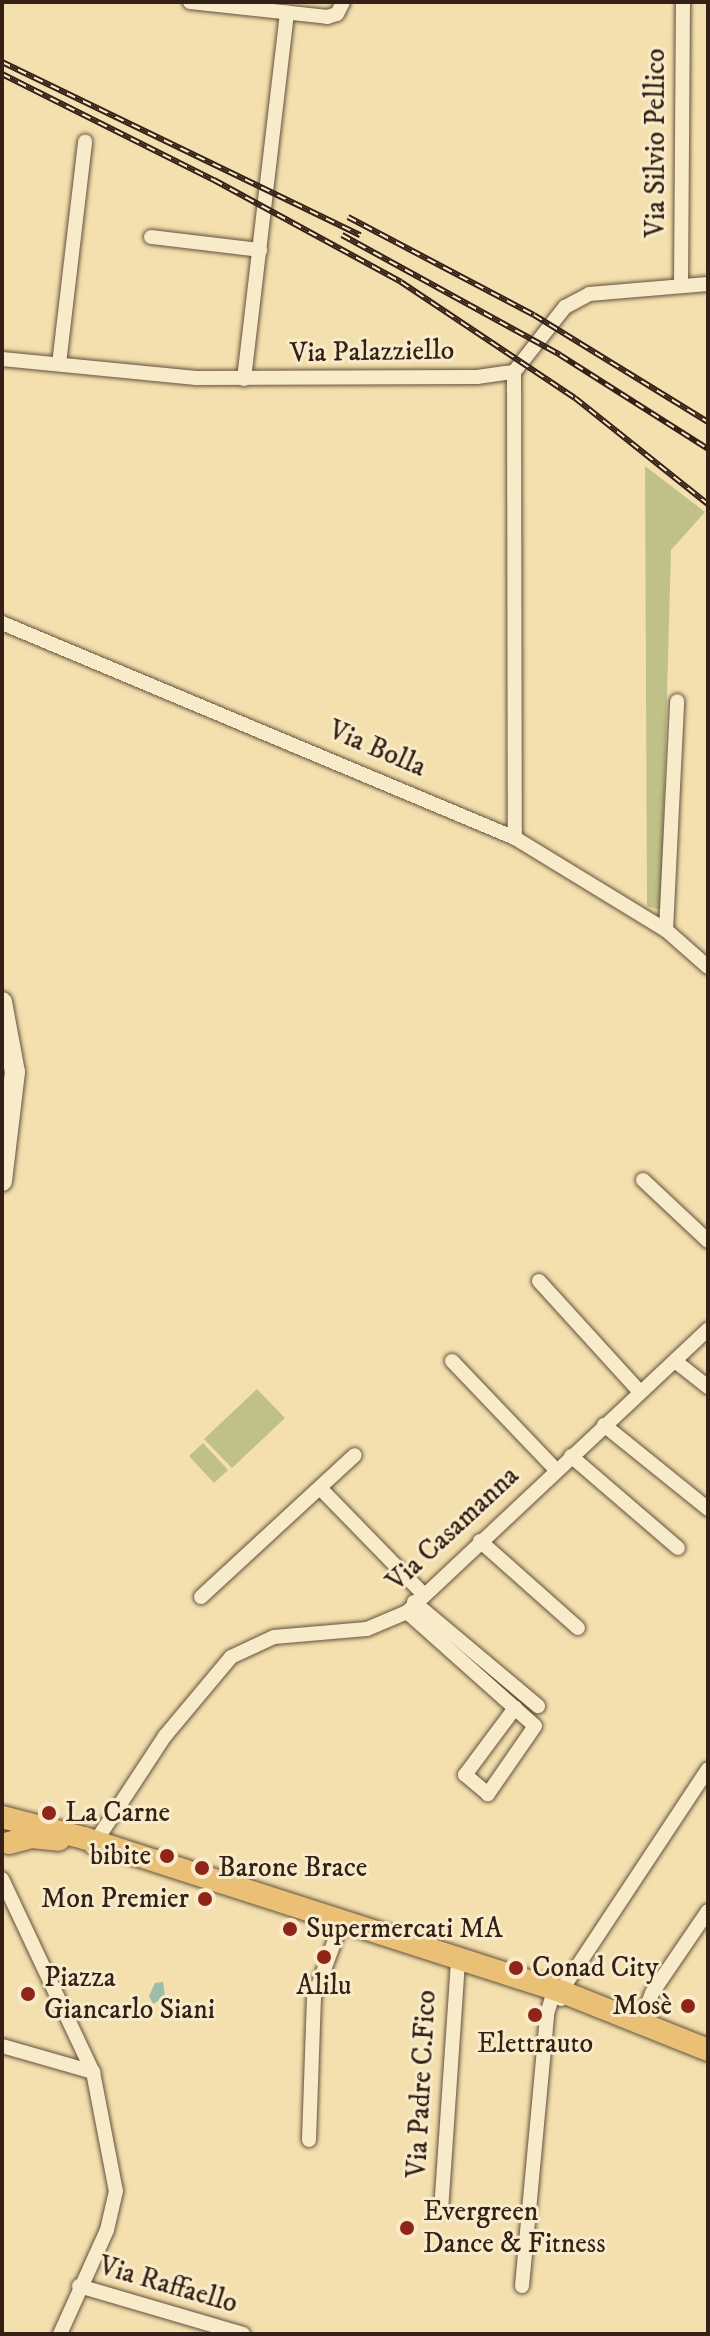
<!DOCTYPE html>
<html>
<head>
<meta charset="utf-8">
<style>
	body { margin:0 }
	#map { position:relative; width:710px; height:2336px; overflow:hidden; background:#f4e0ae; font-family:"IM FELL DW Pica",serif }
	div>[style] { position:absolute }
	.green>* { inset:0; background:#bfc188 }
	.water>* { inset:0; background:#9cbda7 }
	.roads { filter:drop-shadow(0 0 2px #64503d) drop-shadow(0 0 2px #64503d) }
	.street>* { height:14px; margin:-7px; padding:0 7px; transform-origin:7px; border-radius:7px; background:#f8ebca }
	.secondary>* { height:20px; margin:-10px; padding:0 10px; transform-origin:10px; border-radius:10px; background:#f8ebca }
	.primary>* { height:22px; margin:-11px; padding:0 11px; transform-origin:11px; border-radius:11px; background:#eac077 }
	.rail>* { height:6px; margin-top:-3px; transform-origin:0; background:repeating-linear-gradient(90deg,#f8ebca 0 9px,#342017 0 18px); box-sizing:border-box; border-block:2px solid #342017 }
	.dots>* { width:22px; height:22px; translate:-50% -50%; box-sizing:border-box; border:4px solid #f8ebca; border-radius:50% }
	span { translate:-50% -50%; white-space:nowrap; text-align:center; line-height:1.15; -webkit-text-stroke:6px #f8ebca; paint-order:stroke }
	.street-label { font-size:28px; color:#342017 }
	.poi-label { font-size:28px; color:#342017 }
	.left { translate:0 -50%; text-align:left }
	.right { translate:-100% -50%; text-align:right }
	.frame { position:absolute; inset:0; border:4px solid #342017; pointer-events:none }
</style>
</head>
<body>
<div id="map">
	<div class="green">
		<i style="clip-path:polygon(645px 466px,705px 512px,671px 550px,661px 910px,647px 906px)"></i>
		<i style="clip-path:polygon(257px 1389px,285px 1418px,232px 1468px,204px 1439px)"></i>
		<i style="clip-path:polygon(203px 1443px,228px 1470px,214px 1483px,189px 1456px)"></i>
	</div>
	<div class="water">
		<i style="clip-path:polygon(163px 1982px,165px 1997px,153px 2004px,149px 1996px,155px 1983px)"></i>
	</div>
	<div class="roads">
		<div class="street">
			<i style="left:190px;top:2px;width:138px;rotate:6.2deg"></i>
			<i style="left:327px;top:17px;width:10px;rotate:-17deg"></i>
			<i style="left:337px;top:14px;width:13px;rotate:-63deg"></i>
			<i style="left:151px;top:237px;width:110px;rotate:6.8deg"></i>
			<i style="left:681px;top:285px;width:283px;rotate:-89.6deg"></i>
			<i style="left:2px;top:359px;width:195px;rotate:5.6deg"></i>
			<i style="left:196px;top:378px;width:281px;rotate:-0.2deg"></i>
			<i style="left:477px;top:377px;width:37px;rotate:-8deg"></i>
			<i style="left:514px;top:372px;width:83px;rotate:-51.9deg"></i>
			<i style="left:565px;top:307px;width:27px;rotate:-28deg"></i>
			<i style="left:589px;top:294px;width:119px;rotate:-4.8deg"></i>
			<i style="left:59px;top:364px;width:224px;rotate:-83.3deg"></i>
			<i style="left:514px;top:372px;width:466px;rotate:89.9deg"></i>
			<i style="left:244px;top:379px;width:369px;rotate:-83.3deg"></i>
			<i style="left:2px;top:623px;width:556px;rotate:22.74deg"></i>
			<i style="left:515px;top:838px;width:177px;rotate:31.4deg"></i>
			<i style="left:666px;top:930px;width:56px;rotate:41.4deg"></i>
			<i style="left:666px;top:930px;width:229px;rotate:-87.2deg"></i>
			<i style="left:643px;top:1180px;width:89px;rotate:43.2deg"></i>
			<i style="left:539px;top:1281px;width:150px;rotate:47.7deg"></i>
			<i style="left:452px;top:1361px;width:151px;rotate:46.3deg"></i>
			<i style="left:675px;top:1361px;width:42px;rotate:38.2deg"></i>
			<i style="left:604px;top:1425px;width:134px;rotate:38.9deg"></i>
			<i style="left:571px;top:1456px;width:141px;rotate:40.7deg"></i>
			<i style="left:321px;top:1489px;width:145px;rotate:45.8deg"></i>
			<i style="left:480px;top:1541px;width:131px;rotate:41.6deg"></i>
			<i style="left:201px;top:1597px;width:209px;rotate:-42.7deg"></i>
			<i style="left:414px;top:1602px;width:162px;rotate:40deg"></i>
			<i style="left:407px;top:1612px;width:171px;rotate:41.7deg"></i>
			<i style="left:535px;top:1726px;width:83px;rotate:124.7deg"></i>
			<i style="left:488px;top:1794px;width:30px;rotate:-140deg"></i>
			<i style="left:465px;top:1775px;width:84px;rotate:-53.3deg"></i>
			<i style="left:92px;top:1847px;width:133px;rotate:-56.7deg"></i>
			<i style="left:165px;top:1736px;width:103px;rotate:-50.1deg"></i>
			<i style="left:231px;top:1657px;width:47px;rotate:-24.9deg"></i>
			<i style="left:274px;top:1637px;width:93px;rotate:-4.9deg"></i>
			<i style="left:367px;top:1629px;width:43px;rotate:-23deg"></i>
			<i style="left:407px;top:1612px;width:413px;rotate:-43.2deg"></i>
			<i style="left:2px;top:1879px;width:213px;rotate:64.8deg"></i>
			<i style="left:93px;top:2072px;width:121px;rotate:79.1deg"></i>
			<i style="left:116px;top:2191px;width:40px;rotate:103deg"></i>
			<i style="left:107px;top:2230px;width:114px;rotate:114.3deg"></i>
			<i style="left:561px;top:1999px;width:18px;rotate:-71deg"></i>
			<i style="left:567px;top:1982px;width:255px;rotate:-56.5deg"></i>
			<i style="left:640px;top:2023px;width:32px;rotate:-68deg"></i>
			<i style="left:652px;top:1993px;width:99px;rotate:-55.7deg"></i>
			<i style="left:2px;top:2046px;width:95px;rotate:15.9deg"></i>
			<i style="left:309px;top:2140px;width:143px;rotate:-88deg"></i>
			<i style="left:314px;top:1997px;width:81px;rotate:-69.8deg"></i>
			<i style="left:441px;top:2211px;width:251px;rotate:-86.1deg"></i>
			<i style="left:79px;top:2286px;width:171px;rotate:16.3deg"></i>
			<i style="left:522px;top:2286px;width:273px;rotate:-84.7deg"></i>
			<i style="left:547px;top:2014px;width:24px;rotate:-73deg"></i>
		</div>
		<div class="secondary">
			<i style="left:2px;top:1002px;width:71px;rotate:79.5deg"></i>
			<i style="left:15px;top:1072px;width:110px;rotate:96.8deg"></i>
		</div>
		<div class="primary">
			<i style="left:2px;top:1817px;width:85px;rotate:14.4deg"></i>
			<i style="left:84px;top:1838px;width:503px;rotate:17.82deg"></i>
			<i style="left:563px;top:1992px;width:156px;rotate:21.8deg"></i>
			<i style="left:9px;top:1843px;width:24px;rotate:-15deg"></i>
			<i style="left:32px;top:1837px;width:27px;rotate:6deg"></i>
		</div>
	</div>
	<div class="rail">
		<i style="left:2px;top:62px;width:398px;rotate:25.8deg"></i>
		<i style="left:2px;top:74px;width:237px;rotate:26.6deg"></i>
		<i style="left:214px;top:180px;width:213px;rotate:28.6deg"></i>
		<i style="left:401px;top:282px;width:209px;rotate:33.7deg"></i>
		<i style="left:575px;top:398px;width:170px;rotate:38.6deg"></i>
		<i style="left:348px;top:217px;width:210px;rotate:27.8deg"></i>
		<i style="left:534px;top:315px;width:204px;rotate:31.6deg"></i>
		<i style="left:342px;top:235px;width:249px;rotate:28.8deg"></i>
		<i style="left:560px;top:355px;width:175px;rotate:32.4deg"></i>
	</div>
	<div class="dots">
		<i style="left:49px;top:1813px;background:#8f2418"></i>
		<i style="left:167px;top:1856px;background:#8f2418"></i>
		<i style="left:202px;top:1868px;background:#8f2418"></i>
		<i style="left:205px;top:1899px;background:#8f2418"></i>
		<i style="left:290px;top:1929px;background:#8f2418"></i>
		<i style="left:324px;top:1957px;background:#8f2418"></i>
		<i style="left:516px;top:1968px;background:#8f2418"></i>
		<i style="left:28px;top:1994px;background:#8f2418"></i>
		<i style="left:688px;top:2006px;background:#8f2418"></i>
		<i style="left:535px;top:2015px;background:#8f2418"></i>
		<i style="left:407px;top:2228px;background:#8f2418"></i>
	</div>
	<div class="street-label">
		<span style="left:656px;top:143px;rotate:-90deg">Via Silvio Pellico</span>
		<span style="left:372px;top:352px;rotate:-1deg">Via Palazziello</span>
		<span style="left:377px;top:749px;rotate:23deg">Via Bolla</span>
		<span style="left:453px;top:1529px;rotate:-43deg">Via Casamanna</span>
		<span style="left:422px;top:2084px;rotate:-87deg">Via Padre C.Fico</span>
		<span style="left:168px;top:2285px;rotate:16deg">Via Raffaello</span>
	</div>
	<div class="poi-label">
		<span class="left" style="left:65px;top:1813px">La Carne</span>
		<span class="right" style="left:151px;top:1856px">bibite</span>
		<span class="left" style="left:218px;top:1868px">Barone Brace</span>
		<span class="right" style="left:189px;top:1899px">Mon Premier</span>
		<span class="left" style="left:306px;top:1929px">Supermercati MA</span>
		<span class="left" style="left:532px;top:1968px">Conad City</span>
		<span class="left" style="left:44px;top:1994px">Piazza<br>Giancarlo Siani</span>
		<span style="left:324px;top:1986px">Alilu</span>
		<span class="right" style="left:672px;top:2006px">Mosè</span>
		<span style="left:535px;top:2044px">Elettrauto</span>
		<span class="left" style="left:423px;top:2228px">Evergreen<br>Dance &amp; Fitness</span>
	</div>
	<div class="frame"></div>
</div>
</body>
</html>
